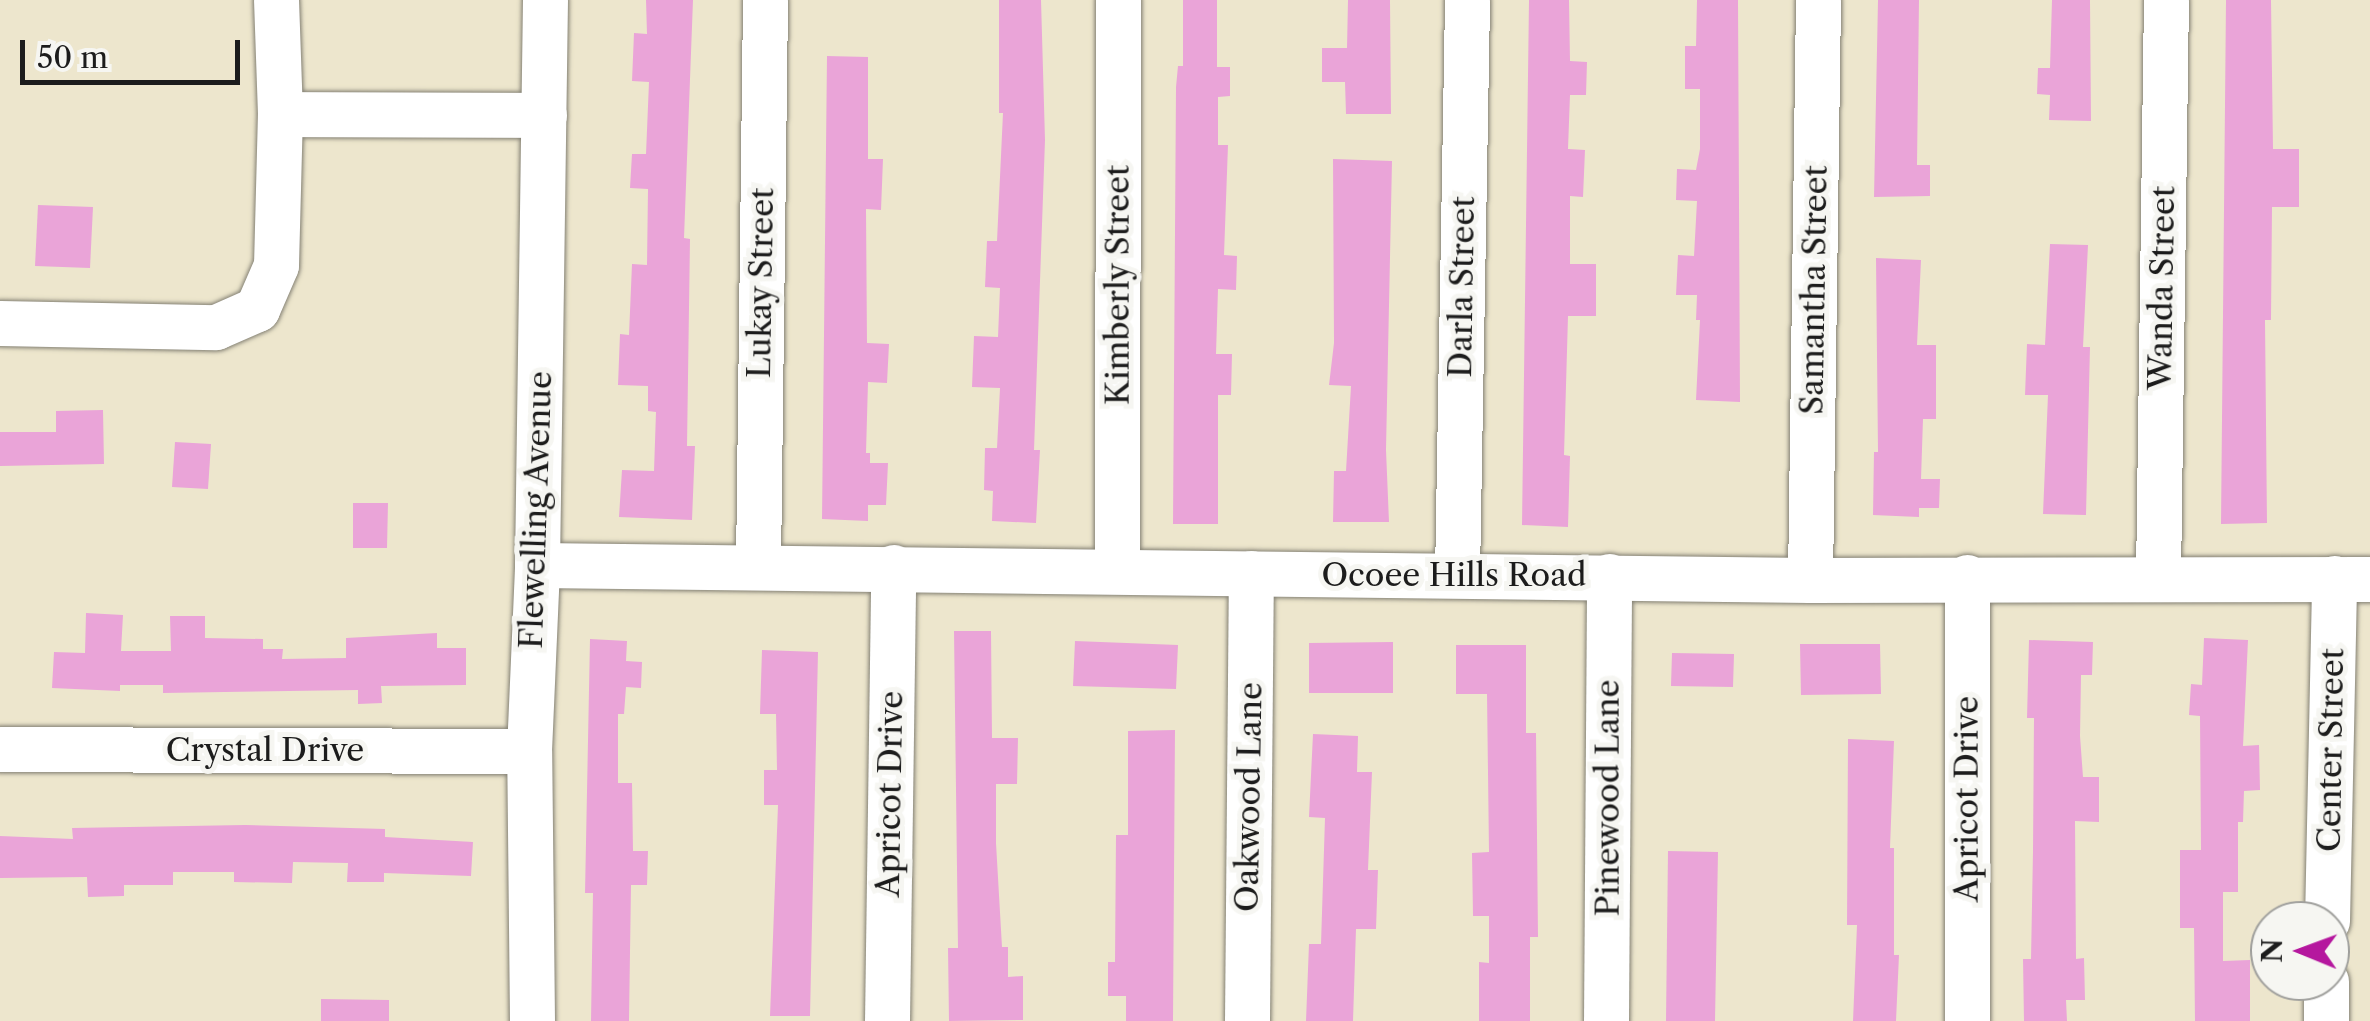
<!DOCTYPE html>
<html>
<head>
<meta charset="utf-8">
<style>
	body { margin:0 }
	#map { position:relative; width:2370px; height:1021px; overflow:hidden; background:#ede6cd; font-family:"Libre Caslon Text",serif }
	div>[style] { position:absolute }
	.building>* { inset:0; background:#eaa4d8 }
	.roads { filter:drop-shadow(0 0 2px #848174) drop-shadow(0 0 2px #848174) }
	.minor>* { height:45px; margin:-22.5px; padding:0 22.5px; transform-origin:22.5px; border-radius:22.5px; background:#fff }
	span { translate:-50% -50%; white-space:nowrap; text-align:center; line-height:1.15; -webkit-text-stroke:10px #f6f6f2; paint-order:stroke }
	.street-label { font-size:32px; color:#1c1c1c }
	.north { position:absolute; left:2250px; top:901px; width:100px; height:100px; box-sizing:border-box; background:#f6f6f2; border:2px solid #9f9f9c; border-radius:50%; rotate:271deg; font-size:28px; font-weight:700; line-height:40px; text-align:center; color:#1c1c1c }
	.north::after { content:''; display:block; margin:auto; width:35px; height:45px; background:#b5179e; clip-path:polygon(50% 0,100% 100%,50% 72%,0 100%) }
	.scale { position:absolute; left:20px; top:40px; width:220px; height:45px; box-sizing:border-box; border:5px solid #1c1c1c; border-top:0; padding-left:12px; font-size:30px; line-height:35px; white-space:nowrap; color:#1c1c1c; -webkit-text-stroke:8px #f6f6f2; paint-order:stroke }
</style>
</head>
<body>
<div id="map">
	<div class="building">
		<i style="clip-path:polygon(646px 0,693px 0,684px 238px,690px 239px,687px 446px,695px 446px,692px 520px,619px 517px,622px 470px,654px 471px,656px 412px,648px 411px,648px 386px,618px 385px,620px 334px,629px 335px,632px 264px,647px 265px,648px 189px,630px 188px,632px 154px,646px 154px,649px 82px,632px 81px,634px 33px,647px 34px)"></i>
		<i style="clip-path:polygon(999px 0,1041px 0,1045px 140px,1034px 450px,1040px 450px,1036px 523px,992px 521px,993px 491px,984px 490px,985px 448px,997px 448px,1000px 388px,972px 387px,974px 336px,998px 337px,1000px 288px,985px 287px,987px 241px,997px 241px,1003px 113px,999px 113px)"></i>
		<i style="clip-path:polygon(1183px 0,1217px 0,1217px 67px,1230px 67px,1230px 96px,1218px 97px,1218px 145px,1228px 145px,1224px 255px,1237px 256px,1236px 290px,1218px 289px,1216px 354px,1232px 354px,1231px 395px,1218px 395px,1218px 524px,1173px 524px,1176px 87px,1178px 66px,1183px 66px)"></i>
		<i style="clip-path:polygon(1348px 0,1390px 0,1391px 114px,1346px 114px,1345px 82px,1322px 82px,1322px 48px,1347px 48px)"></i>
		<i style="clip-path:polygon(1529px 0,1569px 0,1570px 61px,1587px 62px,1586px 95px,1570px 95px,1568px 149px,1585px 150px,1583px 197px,1570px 196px,1570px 264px,1596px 264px,1596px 316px,1568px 316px,1564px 455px,1570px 456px,1568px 527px,1522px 525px)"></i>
		<i style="clip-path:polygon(1697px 0,1738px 0,1740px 402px,1696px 400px,1700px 320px,1696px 320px,1697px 295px,1676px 295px,1678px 255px,1694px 256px,1697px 201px,1676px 200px,1677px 169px,1696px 170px,1700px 149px,1700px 89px,1685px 89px,1685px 46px,1696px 46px)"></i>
		<i style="clip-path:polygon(1878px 0,1919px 0,1917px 165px,1930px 165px,1930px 196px,1874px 197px)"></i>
		<i style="clip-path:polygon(2052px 0,2090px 0,2091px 121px,2049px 120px,2050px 95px,2037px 94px,2038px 68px,2050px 68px)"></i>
		<i style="clip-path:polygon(2226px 0,2271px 0,2273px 149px,2299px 149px,2299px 207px,2272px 207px,2271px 320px,2265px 320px,2267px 523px,2221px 524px)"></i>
		<i style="clip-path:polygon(827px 56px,868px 57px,868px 159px,883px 159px,881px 210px,866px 209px,867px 343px,889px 344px,887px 383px,868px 382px,866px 453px,870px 453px,870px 463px,888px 463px,886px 505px,868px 505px,868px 521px,822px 519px)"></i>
		<i style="clip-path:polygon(1333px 159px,1392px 161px,1386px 450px,1389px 522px,1333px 522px,1334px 471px,1346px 471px,1351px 386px,1329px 385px,1334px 343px)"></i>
		<i style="clip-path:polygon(38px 205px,93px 207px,90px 268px,35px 266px)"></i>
		<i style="clip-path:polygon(2050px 244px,2088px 245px,2083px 347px,2090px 347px,2086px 515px,2043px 514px,2048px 395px,2025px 395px,2027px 344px,2045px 345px)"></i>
		<i style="clip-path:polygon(1876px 258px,1921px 260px,1917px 345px,1936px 345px,1936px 419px,1923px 419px,1921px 479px,1940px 479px,1939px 508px,1919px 508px,1919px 517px,1873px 515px,1874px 452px,1878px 452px)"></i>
		<i style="clip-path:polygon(103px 410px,104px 464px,0 466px,0 432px,56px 432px,56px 411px)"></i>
		<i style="clip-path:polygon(175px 442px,211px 444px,208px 489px,172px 487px)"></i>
		<i style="clip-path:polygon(353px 503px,388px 503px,387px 548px,353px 548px)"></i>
		<i style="clip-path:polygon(86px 613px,123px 615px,121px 651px,171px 651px,170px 616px,205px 616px,205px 638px,263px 639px,263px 649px,283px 649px,282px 659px,346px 658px,346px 638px,437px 633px,437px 648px,466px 648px,466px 685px,381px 686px,382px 703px,358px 704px,358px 690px,163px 693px,163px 685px,120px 685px,120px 691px,52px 688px,54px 652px,85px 653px)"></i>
		<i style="clip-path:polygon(954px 631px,991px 631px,992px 738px,1018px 738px,1017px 784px,996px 784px,996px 843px,1002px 947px,1008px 947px,1008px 977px,1023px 976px,1023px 1020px,949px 1021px,948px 948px,958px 948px)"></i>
		<i style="clip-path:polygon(2204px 638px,2248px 640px,2243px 746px,2259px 745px,2260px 790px,2244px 791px,2243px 822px,2238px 822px,2238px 892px,2223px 892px,2223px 961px,2250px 960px,2250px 1021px,2195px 1021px,2194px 928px,2180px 928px,2180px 850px,2201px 850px,2200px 716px,2189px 715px,2191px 684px,2202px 685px)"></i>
		<i style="clip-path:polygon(590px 639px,627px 641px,626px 661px,642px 662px,641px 688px,626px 687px,624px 714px,618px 714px,618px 783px,632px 783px,633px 851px,648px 851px,647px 885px,631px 885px,629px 1021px,591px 1021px,593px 893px,585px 893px)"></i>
		<i style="clip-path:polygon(2029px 640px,2093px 642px,2092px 675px,2081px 675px,2080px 736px,2083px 777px,2099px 777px,2099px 822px,2075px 821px,2076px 959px,2084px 958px,2085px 1000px,2066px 1000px,2067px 1021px,2024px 1021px,2023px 959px,2031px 959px,2033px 851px,2034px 718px,2027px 718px)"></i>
		<i style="clip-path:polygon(1075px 641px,1178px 645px,1176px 689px,1073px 686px)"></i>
		<i style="clip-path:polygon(1393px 642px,1393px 693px,1309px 693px,1309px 643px)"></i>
		<i style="clip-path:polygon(1800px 644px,1880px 644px,1881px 694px,1801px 695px)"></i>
		<i style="clip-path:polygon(1456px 645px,1526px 645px,1526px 733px,1536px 733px,1538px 937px,1530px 937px,1530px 1021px,1479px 1021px,1479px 962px,1489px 963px,1489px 916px,1473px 916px,1472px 853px,1489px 852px,1487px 694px,1456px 694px)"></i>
		<i style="clip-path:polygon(762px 650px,818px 652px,810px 1016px,770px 1016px,778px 805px,764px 805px,764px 770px,777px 770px,776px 714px,760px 714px)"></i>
		<i style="clip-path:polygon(1672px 653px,1734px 654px,1733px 687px,1671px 686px)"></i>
		<i style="clip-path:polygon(1175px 730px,1173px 1021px,1126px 1021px,1126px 996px,1108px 996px,1108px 962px,1115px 962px,1116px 835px,1128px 835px,1128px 731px)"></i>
		<i style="clip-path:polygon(1313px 734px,1358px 736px,1357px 772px,1372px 772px,1368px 870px,1378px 870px,1376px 929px,1356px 929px,1353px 1021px,1306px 1021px,1309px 944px,1321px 944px,1325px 818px,1309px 817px)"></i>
		<i style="clip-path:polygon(1848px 739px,1894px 741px,1890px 848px,1894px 848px,1894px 955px,1899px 955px,1896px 1021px,1853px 1021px,1857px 925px,1847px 925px)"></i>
		<i style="clip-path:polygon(245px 825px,385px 829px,385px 837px,473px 842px,471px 876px,384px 873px,384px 882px,347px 882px,348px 863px,293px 862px,292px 883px,234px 882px,234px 872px,173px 872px,173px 885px,124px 885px,124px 896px,88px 897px,87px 877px,0 878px,0 836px,73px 839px,72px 828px)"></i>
		<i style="clip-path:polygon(1668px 851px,1718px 852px,1715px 1021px,1666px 1021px)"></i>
		<i style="clip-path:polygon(321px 999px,389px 1000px,389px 1021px,321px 1021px)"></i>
	</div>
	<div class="roads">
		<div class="minor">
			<i style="left:280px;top:114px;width:264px;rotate:0.2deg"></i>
			<i style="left:0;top:323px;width:216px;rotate:1.1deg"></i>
			<i style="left:216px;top:327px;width:45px;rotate:-23.7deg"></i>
			<i style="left:257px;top:309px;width:48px;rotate:-66.6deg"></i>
			<i style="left:276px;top:265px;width:151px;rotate:-88.5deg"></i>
			<i style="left:280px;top:114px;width:114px;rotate:-92deg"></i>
			<i style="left:537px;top:565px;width:1273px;rotate:0.68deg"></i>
			<i style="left:1810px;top:580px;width:560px;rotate:-0.1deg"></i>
			<i style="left:758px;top:566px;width:566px;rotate:-89.29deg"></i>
			<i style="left:1117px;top:571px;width:571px;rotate:-89.9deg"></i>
			<i style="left:1457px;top:575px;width:575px;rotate:-89deg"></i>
			<i style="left:2158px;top:577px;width:577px;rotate:-89.21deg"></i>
			<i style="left:1810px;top:580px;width:580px;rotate:-89.21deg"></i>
			<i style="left:0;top:749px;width:529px;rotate:0.22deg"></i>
			<i style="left:2327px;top:921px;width:343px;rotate:-88.8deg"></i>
			<i style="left:532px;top:1021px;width:270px;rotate:-90.6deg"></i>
			<i style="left:529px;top:751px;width:186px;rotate:-87.5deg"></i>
			<i style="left:537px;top:565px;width:565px;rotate:-89.19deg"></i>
			<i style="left:887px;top:1021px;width:454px;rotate:-89.2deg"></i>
			<i style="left:1247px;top:1021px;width:448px;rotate:-89.5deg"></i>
			<i style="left:1606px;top:1021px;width:445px;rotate:-89.6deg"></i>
			<i style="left:1967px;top:1021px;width:444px;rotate:-90deg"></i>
			<i style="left:2326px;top:1021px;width:40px;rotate:-90deg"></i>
		</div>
	</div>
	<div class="street-label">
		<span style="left:761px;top:283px;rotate:-89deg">Lukay Street</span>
		<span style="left:1118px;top:285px;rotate:-90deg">Kimberly Street</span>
		<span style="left:1462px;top:287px;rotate:-89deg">Darla Street</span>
		<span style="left:2162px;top:288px;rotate:-89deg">Wanda Street</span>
		<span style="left:1814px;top:290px;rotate:-89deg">Samantha Street</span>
		<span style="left:536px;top:510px;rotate:-88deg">Flewelling Avenue</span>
		<span style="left:1454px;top:575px">Ocoee Hills Road</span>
		<span style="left:265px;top:750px">Crystal Drive</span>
		<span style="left:2331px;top:750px;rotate:-89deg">Center Street</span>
		<span style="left:890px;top:794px;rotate:-89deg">Apricot Drive</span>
		<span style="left:1249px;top:797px;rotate:-89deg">Oakwood Lane</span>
		<span style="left:1608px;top:798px;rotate:-90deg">Pinewood Lane</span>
		<span style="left:1967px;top:799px;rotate:-90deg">Apricot Drive</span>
	</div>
	<div class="north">N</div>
	<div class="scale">50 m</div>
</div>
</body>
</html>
